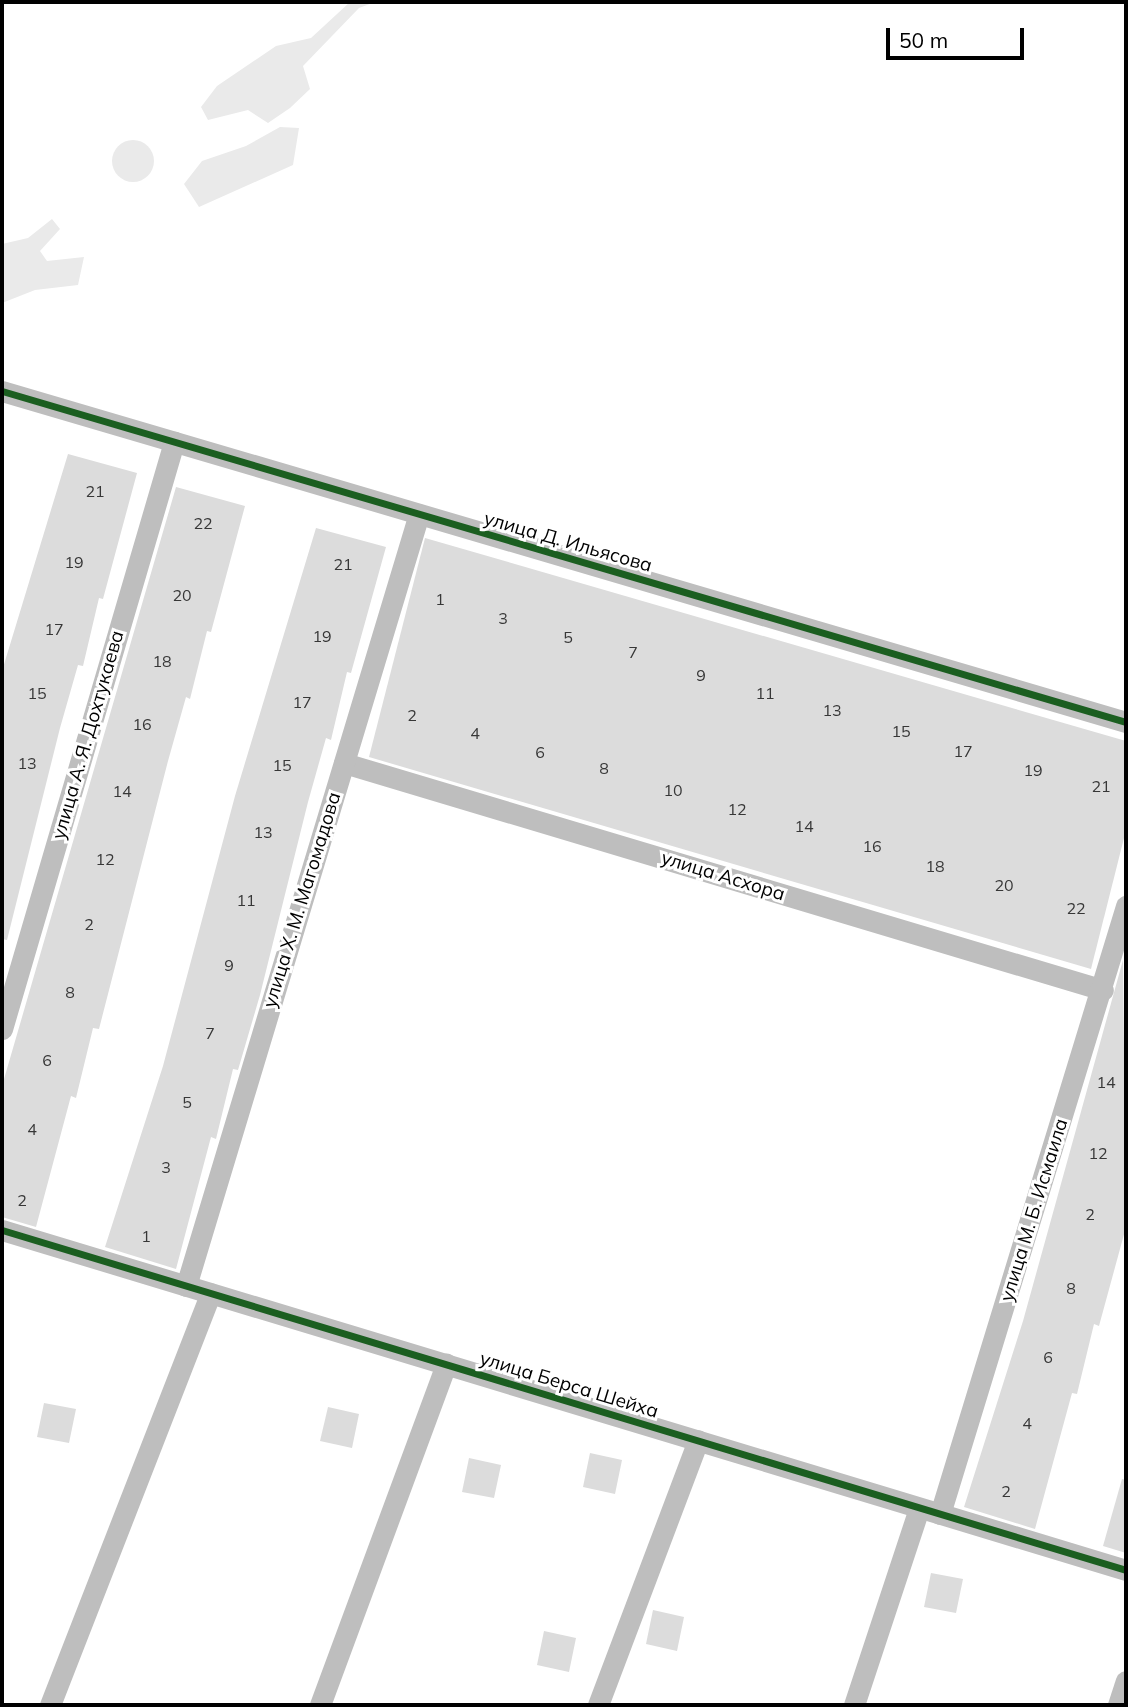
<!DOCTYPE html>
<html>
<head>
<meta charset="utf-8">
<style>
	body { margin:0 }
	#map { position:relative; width:1128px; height:1707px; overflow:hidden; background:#fff; font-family:Mulish,sans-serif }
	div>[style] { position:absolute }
	.green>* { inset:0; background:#eaeaea }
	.round { border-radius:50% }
	.building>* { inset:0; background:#dcdcdc }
	.minor>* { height:21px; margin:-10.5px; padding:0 10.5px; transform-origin:10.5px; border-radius:10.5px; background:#bebebe }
	.cycleway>* { height:7px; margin:-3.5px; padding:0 3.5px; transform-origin:3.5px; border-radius:3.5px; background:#1b5e20 }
	span { translate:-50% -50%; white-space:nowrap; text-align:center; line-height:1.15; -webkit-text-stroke:6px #fff; paint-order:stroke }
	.number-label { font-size:16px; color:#373737 }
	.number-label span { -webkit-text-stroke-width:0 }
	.street-label { font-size:19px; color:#000 }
	.frame { position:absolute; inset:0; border:4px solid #000; pointer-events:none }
	.scale { position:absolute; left:886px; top:28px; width:138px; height:32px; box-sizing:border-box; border:4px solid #000; border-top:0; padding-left:9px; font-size:21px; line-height:24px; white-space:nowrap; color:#000; -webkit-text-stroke:5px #fff; paint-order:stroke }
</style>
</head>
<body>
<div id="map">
	<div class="green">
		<i style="clip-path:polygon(350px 2px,375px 2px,359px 8px,303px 66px,310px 89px,290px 108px,268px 123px,248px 110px,208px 120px,201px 107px,217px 86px,276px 46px,311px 38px)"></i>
		<i style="clip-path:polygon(280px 127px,299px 128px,293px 165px,199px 207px,184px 184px,202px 161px,246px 146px)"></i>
		<i class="round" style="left:112px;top:140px;width:42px;height:42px"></i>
		<i style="clip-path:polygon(52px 219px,60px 229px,40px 251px,47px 261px,84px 257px,78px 285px,35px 290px,2px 303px,2px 244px,28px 238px)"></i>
	</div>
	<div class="building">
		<i style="clip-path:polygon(68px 454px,137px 473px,103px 599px,99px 598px,83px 666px,78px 665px,60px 728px,7px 940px,2px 939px,2px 671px)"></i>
		<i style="clip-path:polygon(176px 487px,245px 506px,211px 632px,207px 631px,190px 699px,186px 697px,168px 761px,99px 1029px,93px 1028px,76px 1098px,71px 1096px,36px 1227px,2px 1217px,2px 1086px)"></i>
		<i style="clip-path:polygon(316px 528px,386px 547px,351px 673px,347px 672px,331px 740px,326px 738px,308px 802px,260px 995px,238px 1070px,233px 1069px,216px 1139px,211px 1137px,176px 1269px,105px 1247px,163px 1066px,235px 796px)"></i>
		<i style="clip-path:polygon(425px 538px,1126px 741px,1126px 830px,1091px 969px,369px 757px)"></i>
		<i style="clip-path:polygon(1123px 960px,1126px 1227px,1099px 1326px,1094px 1324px,1077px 1394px,1072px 1393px,1035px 1529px,964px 1507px,1023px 1321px)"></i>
		<i style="clip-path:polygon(44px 1403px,76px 1409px,69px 1443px,37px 1437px)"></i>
		<i style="clip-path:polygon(328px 1407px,359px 1414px,352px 1448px,320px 1441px)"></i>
		<i style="clip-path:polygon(590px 1453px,622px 1460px,615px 1494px,583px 1487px)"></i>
		<i style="clip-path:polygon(469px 1458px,501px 1465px,494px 1498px,462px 1492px)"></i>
		<i style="clip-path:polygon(1122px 1479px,1126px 1480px,1126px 1553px,1103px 1546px)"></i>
		<i style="clip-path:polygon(931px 1573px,963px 1579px,956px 1613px,924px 1607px)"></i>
		<i style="clip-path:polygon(653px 1610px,684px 1617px,677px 1651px,646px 1644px)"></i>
		<i style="clip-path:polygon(544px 1631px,576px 1638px,569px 1672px,537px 1665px)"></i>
	</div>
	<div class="minor">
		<i style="left:2px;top:391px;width:1172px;rotate:16.41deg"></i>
		<i style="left:344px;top:763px;width:792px;rotate:16.65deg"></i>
		<i style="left:2px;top:1029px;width:612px;rotate:-73.67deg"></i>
		<i style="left:2px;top:1230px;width:1174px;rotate:16.83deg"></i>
		<i style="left:186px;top:1286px;width:806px;rotate:-73.21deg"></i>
		<i style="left:940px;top:1514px;width:636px;rotate:-72.99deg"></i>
		<i style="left:50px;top:1705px;width:442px;rotate:-68.7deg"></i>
		<i style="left:320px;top:1705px;width:364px;rotate:-69.7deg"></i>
		<i style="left:598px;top:1705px;width:283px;rotate:-69.3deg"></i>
		<i style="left:854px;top:1705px;width:207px;rotate:-71.7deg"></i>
		<i style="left:1118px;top:1705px;width:25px;rotate:-72deg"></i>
	</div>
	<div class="cycleway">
		<i style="left:2px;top:391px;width:1172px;rotate:16.41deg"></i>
		<i style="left:2px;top:1230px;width:1174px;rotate:16.83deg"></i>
	</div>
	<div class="number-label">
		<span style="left:95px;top:491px">21</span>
		<span style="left:203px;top:523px">22</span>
		<span style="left:74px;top:562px">19</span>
		<span style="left:343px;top:564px">21</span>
		<span style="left:182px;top:595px">20</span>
		<span style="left:440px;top:599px">1</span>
		<span style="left:503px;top:618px">3</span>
		<span style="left:54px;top:629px">17</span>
		<span style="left:322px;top:636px">19</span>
		<span style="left:568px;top:637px">5</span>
		<span style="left:633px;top:652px">7</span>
		<span style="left:162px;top:661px">18</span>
		<span style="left:701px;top:675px">9</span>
		<span style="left:37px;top:693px">15</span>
		<span style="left:765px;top:693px">11</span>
		<span style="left:302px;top:702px">17</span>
		<span style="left:832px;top:710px">13</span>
		<span style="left:412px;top:715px">2</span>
		<span style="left:142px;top:724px">16</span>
		<span style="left:901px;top:731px">15</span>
		<span style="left:475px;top:733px">4</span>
		<span style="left:963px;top:751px">17</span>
		<span style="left:540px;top:752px">6</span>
		<span style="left:27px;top:763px">13</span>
		<span style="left:282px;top:765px">15</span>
		<span style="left:604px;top:768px">8</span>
		<span style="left:1033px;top:770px">19</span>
		<span style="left:1101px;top:786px">21</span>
		<span style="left:673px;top:790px">10</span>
		<span style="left:122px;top:791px">14</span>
		<span style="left:737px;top:809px">12</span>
		<span style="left:804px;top:826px">14</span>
		<span style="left:263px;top:832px">13</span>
		<span style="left:872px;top:846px">16</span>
		<span style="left:105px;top:859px">12</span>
		<span style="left:935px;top:866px">18</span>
		<span style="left:1004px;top:885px">20</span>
		<span style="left:246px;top:900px">11</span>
		<span style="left:1076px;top:908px">22</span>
		<span style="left:89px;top:924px">2</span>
		<span style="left:229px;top:965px">9</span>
		<span style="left:70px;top:992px">8</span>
		<span style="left:210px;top:1033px">7</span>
		<span style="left:47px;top:1060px">6</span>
		<span style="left:1106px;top:1082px">14</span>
		<span style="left:187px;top:1102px">5</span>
		<span style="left:32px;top:1129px">4</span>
		<span style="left:1098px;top:1153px">12</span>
		<span style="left:166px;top:1167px">3</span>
		<span style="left:22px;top:1200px">2</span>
		<span style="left:1090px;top:1214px">2</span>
		<span style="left:146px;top:1236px">1</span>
		<span style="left:1071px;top:1288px">8</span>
		<span style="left:1048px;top:1357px">6</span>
		<span style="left:1027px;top:1423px">4</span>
		<span style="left:1006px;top:1491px">2</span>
	</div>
	<div class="street-label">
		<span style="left:568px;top:542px;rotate:16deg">улица Д. Ильясова</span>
		<span style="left:88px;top:735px;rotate:-74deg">улица А. Я. Дохтукаева</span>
		<span style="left:723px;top:876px;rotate:17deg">улица Асхора</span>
		<span style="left:302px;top:900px;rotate:-73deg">улица Х. М. Магомадова</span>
		<span style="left:1034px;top:1210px;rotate:-73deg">улица М. Б. Исмаила</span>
		<span style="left:569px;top:1385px;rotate:17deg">улица Берса Шейха</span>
	</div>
	<div class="frame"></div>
	<div class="scale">50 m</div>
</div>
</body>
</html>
